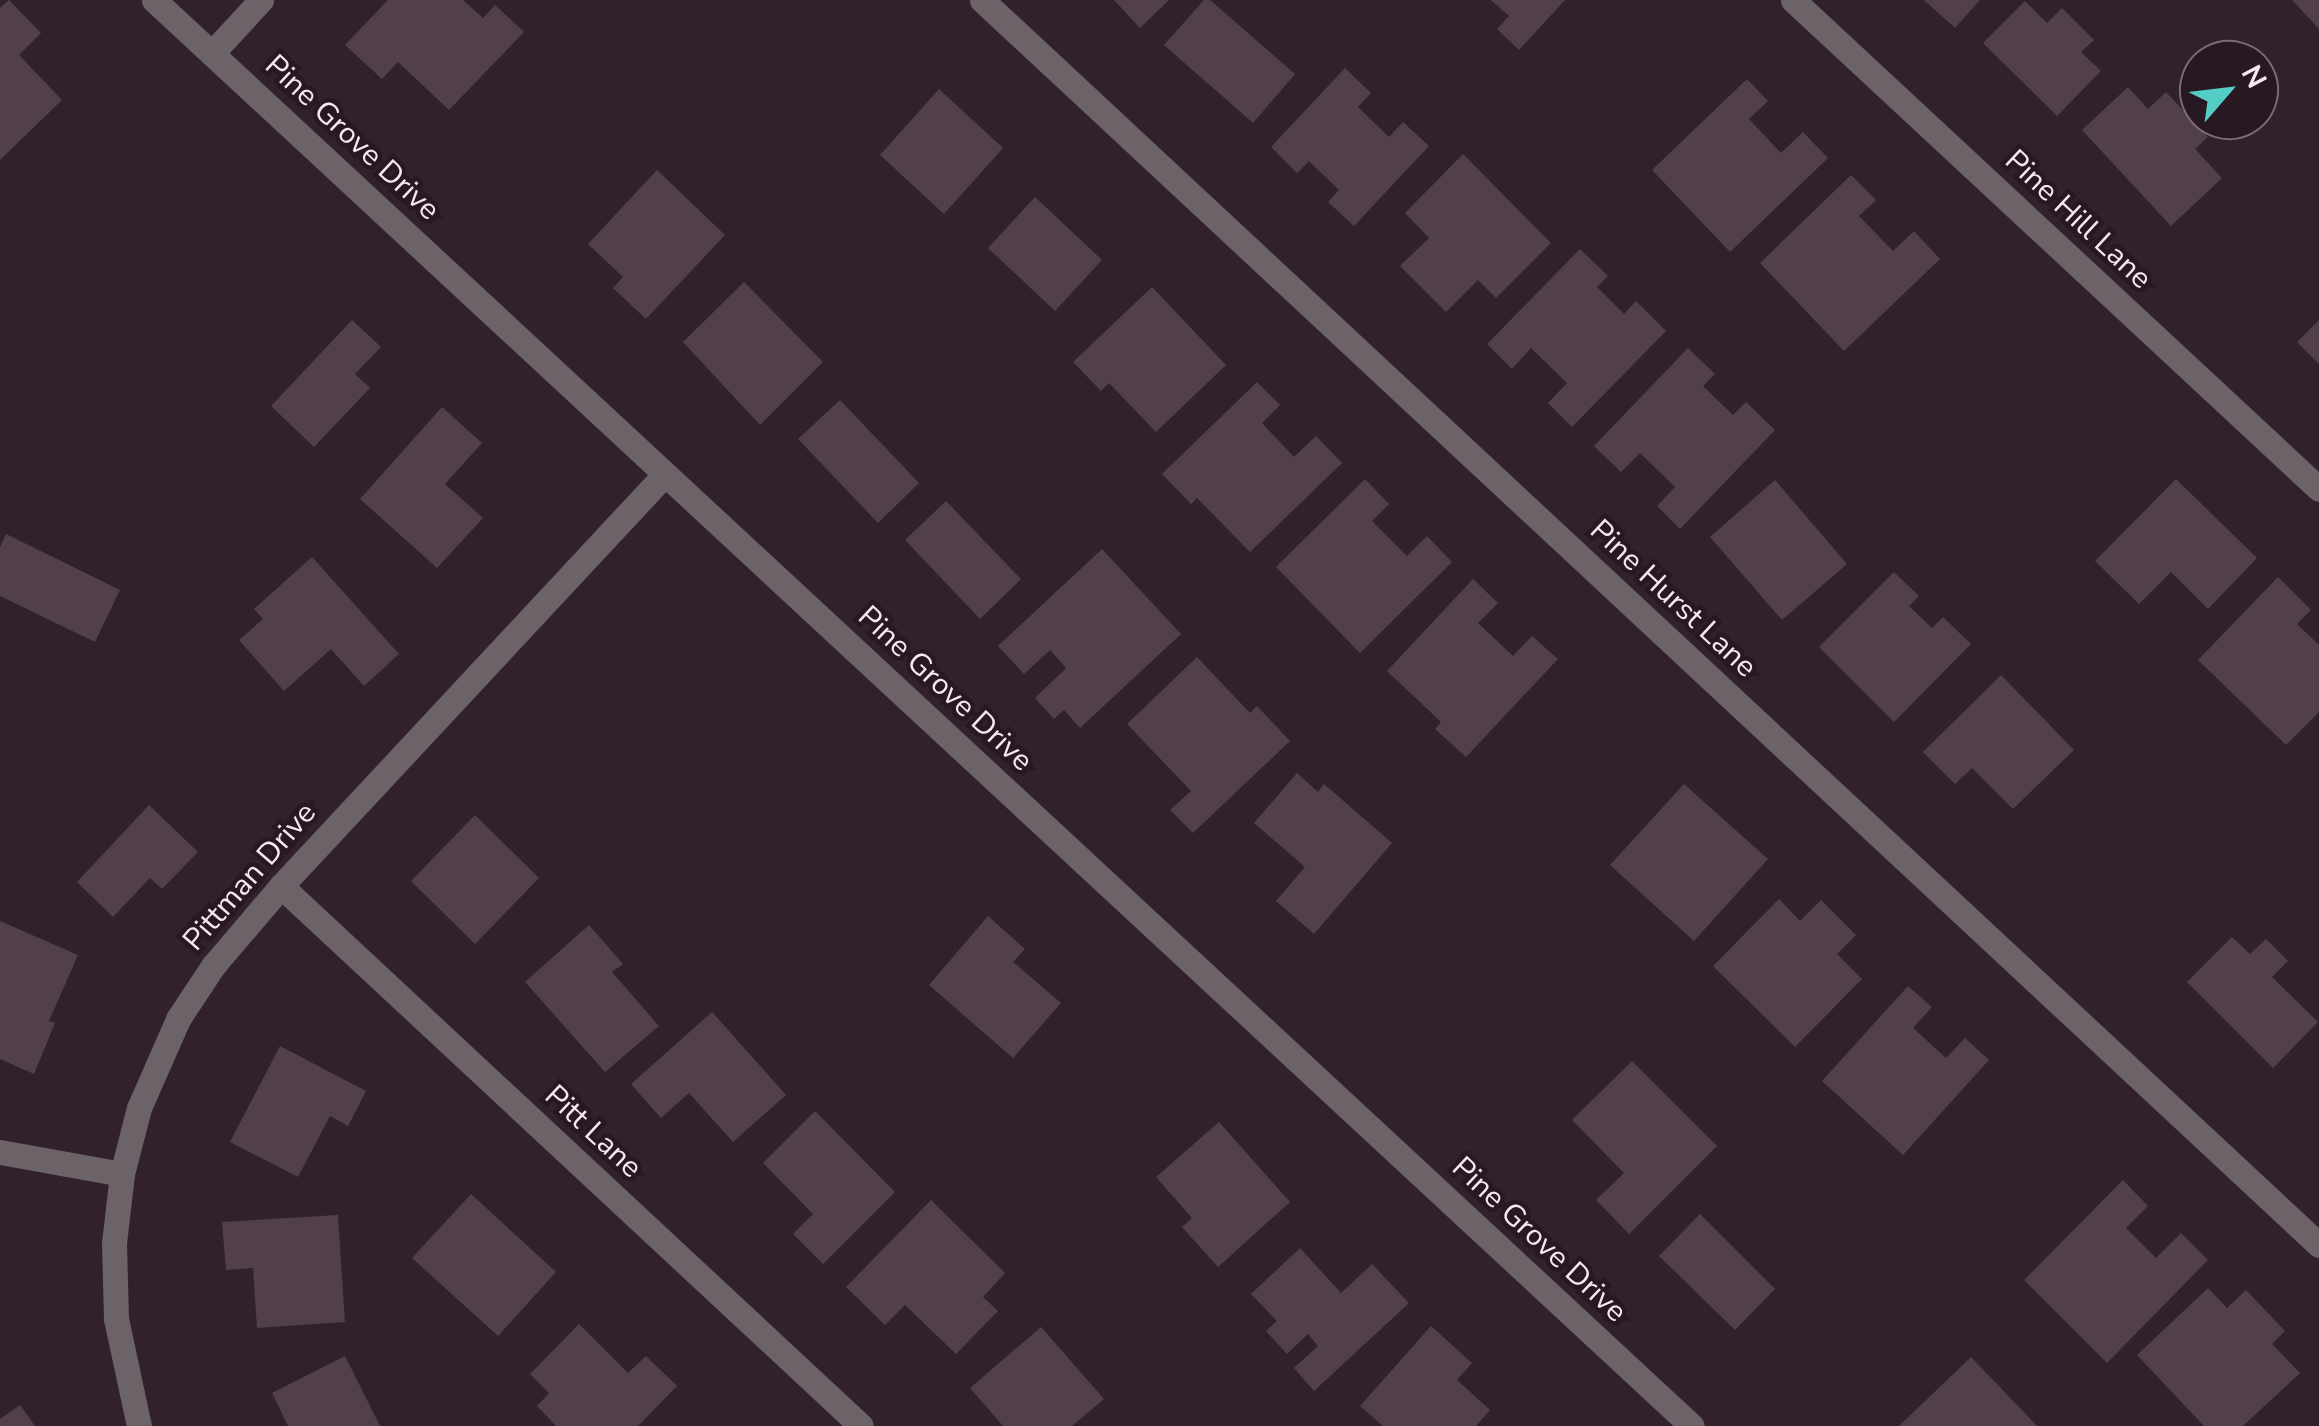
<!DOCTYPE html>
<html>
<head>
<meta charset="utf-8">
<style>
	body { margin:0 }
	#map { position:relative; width:2319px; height:1426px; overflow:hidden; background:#31212b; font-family:"Nunito Sans",sans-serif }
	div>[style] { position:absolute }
	.building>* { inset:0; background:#51404a }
	.street>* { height:25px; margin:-12.5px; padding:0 12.5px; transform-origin:12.5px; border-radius:12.5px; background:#6b6368 }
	span { translate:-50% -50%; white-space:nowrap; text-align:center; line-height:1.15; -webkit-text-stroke:9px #271821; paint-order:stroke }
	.street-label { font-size:30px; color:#f4e9ef }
	.north { position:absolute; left:2179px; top:40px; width:100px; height:100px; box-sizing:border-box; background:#271821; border:2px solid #796c73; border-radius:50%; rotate:62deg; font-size:28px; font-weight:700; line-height:40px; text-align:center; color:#f4e9ef }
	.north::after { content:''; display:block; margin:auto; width:35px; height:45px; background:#54cdc6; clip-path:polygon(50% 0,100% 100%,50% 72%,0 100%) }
</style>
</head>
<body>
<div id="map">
	<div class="building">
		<i style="clip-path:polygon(9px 0,41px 33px,19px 55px,62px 100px,0 160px,0 8px)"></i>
		<i style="clip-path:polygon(388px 0,463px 0,483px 18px,495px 5px,524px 32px,449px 110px,398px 62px,382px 79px,345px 45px)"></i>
		<i style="clip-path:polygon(1114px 0,1169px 0,1140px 28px)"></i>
		<i style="clip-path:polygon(1204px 0,1210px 0,1295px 74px,1253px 123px,1164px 45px)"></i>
		<i style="clip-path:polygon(1491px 0,1565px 0,1519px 50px,1497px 29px,1509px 16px)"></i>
		<i style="clip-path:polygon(1924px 0,1980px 0,1955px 28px)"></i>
		<i style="clip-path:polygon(2292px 0,2319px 0,2319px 29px)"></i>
		<i style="clip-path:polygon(2025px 1px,2047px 23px,2062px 8px,2094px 40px,2081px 52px,2101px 71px,2057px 116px,1983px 43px)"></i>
		<i style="clip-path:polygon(1345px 68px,1371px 93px,1358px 107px,1389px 137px,1403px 122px,1429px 146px,1354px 226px,1328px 202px,1339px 190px,1309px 161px,1297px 173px,1271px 147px)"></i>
		<i style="clip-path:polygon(1747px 79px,1768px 101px,1749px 119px,1781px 153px,1803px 132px,1828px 158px,1730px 252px,1652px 170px)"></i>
		<i style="clip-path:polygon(2128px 87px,2148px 109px,2166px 92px,2208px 137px,2195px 149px,2222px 178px,2171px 226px,2082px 130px)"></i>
		<i style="clip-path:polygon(939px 89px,1003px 148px,944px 214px,880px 155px)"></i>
		<i style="clip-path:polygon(1463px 154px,1551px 243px,1496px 298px,1478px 280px,1446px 312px,1400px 266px,1429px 238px,1405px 213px)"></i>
		<i style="clip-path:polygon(657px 170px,725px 235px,646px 319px,613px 288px,623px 277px,588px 244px)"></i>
		<i style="clip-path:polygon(1851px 175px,1876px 200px,1859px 216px,1893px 251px,1914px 231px,1940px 259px,1844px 351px,1760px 263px)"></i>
		<i style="clip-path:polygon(1035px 197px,1102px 260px,1055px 311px,988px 248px)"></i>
		<i style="clip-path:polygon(1580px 249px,1608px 276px,1597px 287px,1624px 314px,1636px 301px,1666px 331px,1572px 427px,1548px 403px,1567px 383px,1531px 348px,1512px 369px,1487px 344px)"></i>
		<i style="clip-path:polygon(744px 282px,823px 362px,760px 425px,683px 342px)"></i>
		<i style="clip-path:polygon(1152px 287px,1226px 365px,1156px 432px,1109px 383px,1101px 391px,1073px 362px)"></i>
		<i style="clip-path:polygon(352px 320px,381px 347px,355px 374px,370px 388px,314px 447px,271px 406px)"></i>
		<i style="clip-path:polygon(2319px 320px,2319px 364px,2297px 342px)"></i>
		<i style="clip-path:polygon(1688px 348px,1715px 374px,1703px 386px,1733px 415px,1746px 402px,1775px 430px,1680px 529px,1657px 506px,1675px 487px,1640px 453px,1621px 472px,1594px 446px)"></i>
		<i style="clip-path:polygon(1257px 382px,1280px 405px,1262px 423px,1294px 457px,1316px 436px,1342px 463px,1250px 552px,1197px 498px,1191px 504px,1162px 474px)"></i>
		<i style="clip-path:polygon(840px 400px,919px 483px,878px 523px,798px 439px)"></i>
		<i style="clip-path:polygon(442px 407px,482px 443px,445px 484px,483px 518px,437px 568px,360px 499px)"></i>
		<i style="clip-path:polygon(1365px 479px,1389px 504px,1372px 521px,1407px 556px,1427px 536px,1452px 562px,1360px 653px,1276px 567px)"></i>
		<i style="clip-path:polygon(2176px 479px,2257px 558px,2208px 609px,2171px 572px,2139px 604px,2095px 561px)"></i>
		<i style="clip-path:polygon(1775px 480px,1847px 564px,1782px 620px,1710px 537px)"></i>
		<i style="clip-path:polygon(946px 501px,1021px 579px,980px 619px,905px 540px)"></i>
		<i style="clip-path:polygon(6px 534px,120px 590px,95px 642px,0 596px,0 547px)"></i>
		<i style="clip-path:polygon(1102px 549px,1181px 634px,1080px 728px,1064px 710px,1054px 719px,1035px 698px,1066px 668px,1050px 650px,1024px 674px,998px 646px)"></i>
		<i style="clip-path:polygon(312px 557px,399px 654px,364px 686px,331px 649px,284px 691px,239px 640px,263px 619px,254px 609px)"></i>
		<i style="clip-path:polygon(1894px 572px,1919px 596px,1909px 606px,1932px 628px,1943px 617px,1971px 644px,1894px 722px,1819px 647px)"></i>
		<i style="clip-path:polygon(2278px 577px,2311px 610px,2297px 624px,2319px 645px,2319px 712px,2286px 745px,2198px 660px)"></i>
		<i style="clip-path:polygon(1473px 579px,1498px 603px,1478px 623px,1513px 656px,1532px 636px,1558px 659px,1466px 757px,1435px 729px,1441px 722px,1387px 671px)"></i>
		<i style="clip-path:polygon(1197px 657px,1250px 713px,1257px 706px,1290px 741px,1193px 833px,1170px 810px,1191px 791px,1127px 724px)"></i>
		<i style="clip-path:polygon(2001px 675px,2074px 750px,2013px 809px,1972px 768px,1955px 784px,1923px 752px)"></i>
		<i style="clip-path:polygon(1297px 773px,1318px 792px,1324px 784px,1392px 843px,1314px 934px,1276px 901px,1305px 867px,1254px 823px)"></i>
		<i style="clip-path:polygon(1684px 784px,1768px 859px,1694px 941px,1610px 865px)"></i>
		<i style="clip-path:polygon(149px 805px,198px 852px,162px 889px,150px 878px,113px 917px,77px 882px)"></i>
		<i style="clip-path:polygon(475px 815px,539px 878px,475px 944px,411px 881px)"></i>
		<i style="clip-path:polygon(1779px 899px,1800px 921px,1821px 900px,1856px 935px,1837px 954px,1862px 979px,1795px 1047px,1713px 966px)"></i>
		<i style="clip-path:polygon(988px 916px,1025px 949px,1013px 962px,1061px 1003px,1013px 1058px,929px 985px)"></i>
		<i style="clip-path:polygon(0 921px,78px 955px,49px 1021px,55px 1023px,34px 1074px,0 1059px)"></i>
		<i style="clip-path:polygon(589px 925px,623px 964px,612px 972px,659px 1026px,605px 1072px,525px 982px)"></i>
		<i style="clip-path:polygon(2232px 937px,2250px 954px,2266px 939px,2288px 961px,2272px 977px,2318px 1022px,2273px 1068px,2187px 982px)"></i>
		<i style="clip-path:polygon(1908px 986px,1932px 1007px,1913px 1028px,1946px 1058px,1965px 1038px,1989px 1060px,1903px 1155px,1822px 1081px)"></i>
		<i style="clip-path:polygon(712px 1012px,786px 1095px,733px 1142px,689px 1093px,661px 1118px,631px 1084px)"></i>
		<i style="clip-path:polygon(280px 1046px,366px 1091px,348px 1126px,330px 1116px,298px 1177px,230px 1142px)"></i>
		<i style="clip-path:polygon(1632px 1061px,1717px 1146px,1629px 1234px,1596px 1200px,1624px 1173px,1572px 1120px)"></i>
		<i style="clip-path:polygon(815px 1111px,895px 1192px,823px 1264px,793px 1234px,813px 1214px,763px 1163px)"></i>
		<i style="clip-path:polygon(1219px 1122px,1290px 1202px,1218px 1267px,1182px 1227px,1192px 1218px,1156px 1177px)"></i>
		<i style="clip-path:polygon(2123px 1180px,2148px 1206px,2126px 1228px,2156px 1258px,2181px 1233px,2208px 1260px,2107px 1363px,2024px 1280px)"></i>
		<i style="clip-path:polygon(471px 1194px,556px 1272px,498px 1336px,412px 1258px)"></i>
		<i style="clip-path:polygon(931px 1200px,1005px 1273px,983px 1297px,998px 1311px,956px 1354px,905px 1305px,885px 1325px,846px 1287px)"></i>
		<i style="clip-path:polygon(1700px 1214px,1775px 1289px,1735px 1330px,1659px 1256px)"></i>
		<i style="clip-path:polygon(338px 1215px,345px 1322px,257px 1328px,253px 1268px,226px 1270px,222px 1222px)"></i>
		<i style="clip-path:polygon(1300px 1248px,1341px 1293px,1372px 1264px,1409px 1303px,1314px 1391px,1294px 1368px,1318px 1346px,1308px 1334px,1287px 1354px,1266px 1331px,1277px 1321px,1251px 1294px)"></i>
		<i style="clip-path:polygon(2208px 1288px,2227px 1308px,2246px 1290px,2285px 1331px,2272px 1344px,2300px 1373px,2243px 1426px,2204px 1426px,2137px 1355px)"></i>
		<i style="clip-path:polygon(579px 1324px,628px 1373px,646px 1356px,677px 1386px,638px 1426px,556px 1426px,537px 1406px,549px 1393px,530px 1374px)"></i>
		<i style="clip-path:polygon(1431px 1326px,1472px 1363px,1457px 1380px,1490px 1410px,1476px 1426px,1383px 1426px,1360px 1406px)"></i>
		<i style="clip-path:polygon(1041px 1327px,1104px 1399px,1072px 1426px,1003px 1426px,970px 1388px)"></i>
		<i style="clip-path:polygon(345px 1356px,380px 1426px,288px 1426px,272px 1393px)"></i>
		<i style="clip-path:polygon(1971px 1357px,2037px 1426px,1899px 1426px)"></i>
		<i style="clip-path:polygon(20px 1405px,35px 1426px,0 1426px,0 1419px)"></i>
	</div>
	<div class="street">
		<i style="left:154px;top:0;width:2097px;rotate:42.84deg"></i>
		<i style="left:982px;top:0;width:1827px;rotate:42.96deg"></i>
		<i style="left:1793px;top:0;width:718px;rotate:42.91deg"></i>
		<i style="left:213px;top:52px;width:71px;rotate:-47.3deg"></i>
		<i style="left:281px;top:886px;width:792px;rotate:42.95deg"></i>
		<i style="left:0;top:1152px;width:124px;rotate:10.2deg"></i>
		<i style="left:139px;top:1426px;width:109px;rotate:-102.1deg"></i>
		<i style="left:116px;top:1319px;width:76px;rotate:-91.5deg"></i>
		<i style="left:114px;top:1243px;width:69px;rotate:-83.4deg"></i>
		<i style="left:122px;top:1174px;width:68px;rotate:-75.6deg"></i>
		<i style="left:139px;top:1108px;width:97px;rotate:-66.3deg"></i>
		<i style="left:178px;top:1019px;width:64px;rotate:-56.6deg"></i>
		<i style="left:213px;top:966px;width:105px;rotate:-49.6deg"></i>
		<i style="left:281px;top:886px;width:563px;rotate:-47.01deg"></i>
	</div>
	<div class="street-label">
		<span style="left:352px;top:138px;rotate:43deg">Pine Grove Drive</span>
		<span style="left:2078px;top:220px;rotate:43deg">Pine Hill Lane</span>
		<span style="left:1673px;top:599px;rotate:43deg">Pine Hurst Lane</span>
		<span style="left:945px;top:689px;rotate:43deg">Pine Grove Drive</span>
		<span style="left:250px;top:877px;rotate:-49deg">Pittman Drive</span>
		<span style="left:593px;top:1132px;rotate:43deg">Pitt Lane</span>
		<span style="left:1539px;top:1240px;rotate:43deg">Pine Grove Drive</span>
	</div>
	<div class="north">N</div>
</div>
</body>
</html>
